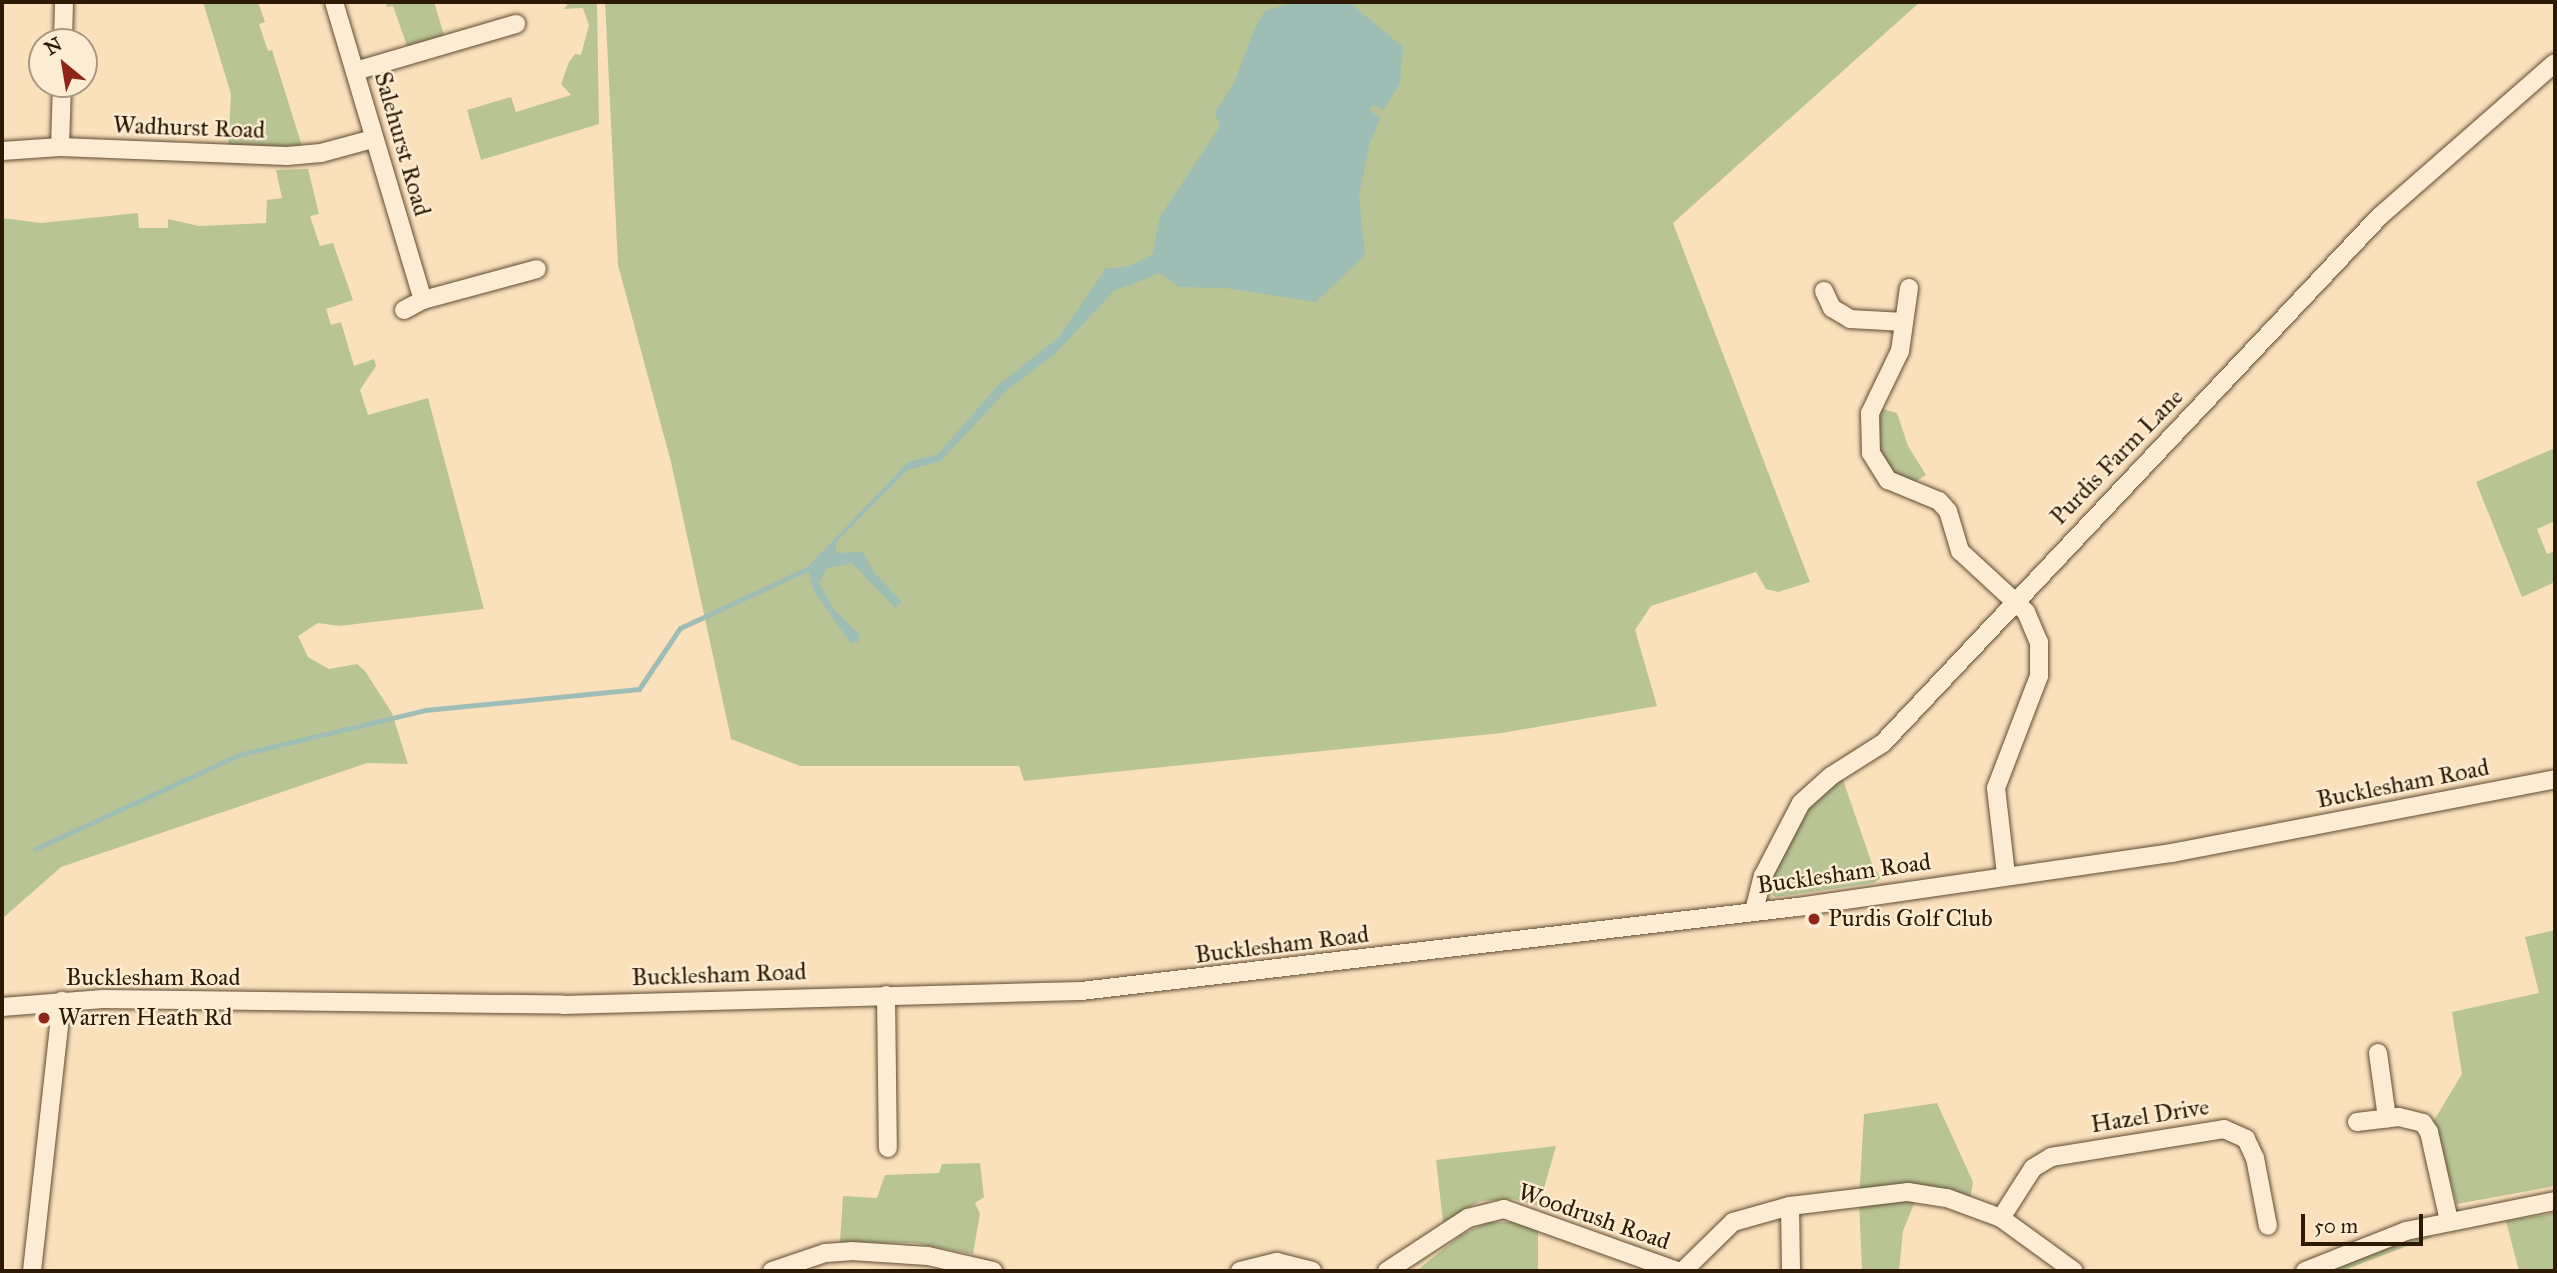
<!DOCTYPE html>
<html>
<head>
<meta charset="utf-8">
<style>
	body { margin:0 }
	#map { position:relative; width:2557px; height:1273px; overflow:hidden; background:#fae1bc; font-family:"IM FELL Great Primer",serif }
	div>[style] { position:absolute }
	.green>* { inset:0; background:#b9c495 }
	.water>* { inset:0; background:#9ebdb4 }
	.stream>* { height:5px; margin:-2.5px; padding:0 2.5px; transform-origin:2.5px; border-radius:2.5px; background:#9ebdb4 }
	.roads { filter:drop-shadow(0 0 2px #604c32) drop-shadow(0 0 2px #604c32) }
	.minor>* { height:18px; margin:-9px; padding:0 9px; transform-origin:9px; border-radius:9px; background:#fcecd3 }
	.dots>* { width:19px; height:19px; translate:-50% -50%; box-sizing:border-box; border:4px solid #fcecd3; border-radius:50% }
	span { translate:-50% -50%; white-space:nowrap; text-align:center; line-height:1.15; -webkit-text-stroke:5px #fcecd3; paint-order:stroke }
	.street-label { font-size:24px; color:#2c1a04 }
	.poi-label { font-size:24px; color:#2c1a04 }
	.left { translate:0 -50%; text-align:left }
	.frame { position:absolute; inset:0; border:4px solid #2c1a04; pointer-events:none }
	.north { position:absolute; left:28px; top:28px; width:70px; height:70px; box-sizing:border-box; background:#fcecd3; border:2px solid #a99880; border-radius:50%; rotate:330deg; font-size:19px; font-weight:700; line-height:28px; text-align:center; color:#2c1a04 }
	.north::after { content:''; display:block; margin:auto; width:24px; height:32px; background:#8f2418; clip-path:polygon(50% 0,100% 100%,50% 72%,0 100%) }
	.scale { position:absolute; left:2301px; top:1214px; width:122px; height:32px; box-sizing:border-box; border:4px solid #2c1a04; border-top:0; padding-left:9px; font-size:21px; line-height:24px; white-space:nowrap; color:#2c1a04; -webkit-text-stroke:5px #fcecd3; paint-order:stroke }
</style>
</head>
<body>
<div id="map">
	<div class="green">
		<i style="clip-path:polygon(203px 2px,258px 2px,265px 22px,259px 24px,268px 51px,272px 50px,302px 146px,228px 149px,231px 94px)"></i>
		<i style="clip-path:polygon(386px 2px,434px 2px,444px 35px,407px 46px,393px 6px,387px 7px)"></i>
		<i style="clip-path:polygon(569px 2px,597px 3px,599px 124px,481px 160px,467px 110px,511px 97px,516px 112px,571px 95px,561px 84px,569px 62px,575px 54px,581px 55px,589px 25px,583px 8px,564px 9px)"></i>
		<i style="clip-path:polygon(605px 2px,1920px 2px,1673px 223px,1810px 582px,1778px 592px,1766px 589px,1756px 572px,1651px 606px,1635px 630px,1657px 706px,1502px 733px,1024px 781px,1019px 766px,800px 766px,731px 739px,671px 462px,618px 265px)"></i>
		<i style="clip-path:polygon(308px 169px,319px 214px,310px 216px,320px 246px,333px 243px,353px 300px,326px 309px,331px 325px,341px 322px,354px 366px,374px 359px,376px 366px,360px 390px,368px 415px,428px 398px,484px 609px,339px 626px,318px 623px,298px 636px,308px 657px,329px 669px,357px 664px,365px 671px,392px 713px,408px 764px,367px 763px,61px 867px,2px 919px,2px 218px,41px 223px,138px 213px,139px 228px,168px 228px,168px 219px,199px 226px,266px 223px,267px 200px,282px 198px,276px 170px)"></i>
		<i style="clip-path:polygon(1882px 409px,1897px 413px,1908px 446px,1926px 475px,1911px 484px,1904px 484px,1882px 463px,1876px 434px)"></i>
		<i style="clip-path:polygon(2555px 448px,2555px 521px,2537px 529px,2547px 554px,2555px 551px,2555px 582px,2522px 597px,2476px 482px)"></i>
		<i style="clip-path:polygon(1842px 777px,1872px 864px,1881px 878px,1874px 883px,1776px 897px,1770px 894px,1768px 877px,1811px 802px)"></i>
		<i style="clip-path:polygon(2555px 930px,2555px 1186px,2457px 1204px,2433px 1122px,2462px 1074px,2452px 1012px,2539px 993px,2525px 937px)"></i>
		<i style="clip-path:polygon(1937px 1103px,1973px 1182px,1969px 1206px,1918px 1194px,1903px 1231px,1899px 1271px,1862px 1271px,1859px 1199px,1864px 1114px)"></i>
		<i style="clip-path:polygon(1556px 1146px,1539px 1206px,1513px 1199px,1480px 1201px,1443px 1222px,1436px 1160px)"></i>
		<i style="clip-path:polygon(980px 1163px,984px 1197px,975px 1203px,980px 1214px,973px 1254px,915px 1243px,840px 1242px,843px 1196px,877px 1198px,885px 1175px,939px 1173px,942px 1164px)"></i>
		<i style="clip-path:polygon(2555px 1213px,2555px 1271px,2519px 1271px,2506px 1221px)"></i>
		<i style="clip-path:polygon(1488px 1222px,1512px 1222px,1538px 1230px,1538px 1271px,1416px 1271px,1461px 1235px)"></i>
		<i style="clip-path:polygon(2430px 1233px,2431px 1237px,2342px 1271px,2329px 1271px,2382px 1247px)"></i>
	</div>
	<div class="water">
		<i style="clip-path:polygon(1293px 2px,1349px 2px,1403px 47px,1400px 84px,1383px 110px,1374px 105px,1369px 110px,1381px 118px,1370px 142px,1359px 195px,1365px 255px,1316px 302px,1225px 288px,1179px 287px,1160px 273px,1114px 291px,1055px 354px,1007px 390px,941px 461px,908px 470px,837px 541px,836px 553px,863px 552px,874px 572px,902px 602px,895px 608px,852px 563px,827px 568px,819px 583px,834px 609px,860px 635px,858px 642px,851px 644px,813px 590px,808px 570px,800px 575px,908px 462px,938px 454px,998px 385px,1059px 337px,1106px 268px,1127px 267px,1153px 254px,1159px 218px,1220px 126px,1215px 113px,1235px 81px,1255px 27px,1265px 11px)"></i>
	</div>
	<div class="stream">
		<i style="left:35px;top:849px;width:224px;rotate:-24.8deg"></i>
		<i style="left:238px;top:755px;width:192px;rotate:-13.5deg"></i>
		<i style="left:425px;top:710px;width:215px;rotate:-5.6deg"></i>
		<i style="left:639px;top:689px;width:73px;rotate:-56.1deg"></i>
		<i style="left:680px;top:628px;width:142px;rotate:-24.9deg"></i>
	</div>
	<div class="roads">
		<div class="minor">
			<i style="left:334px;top:2px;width:311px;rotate:73.4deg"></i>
			<i style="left:63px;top:42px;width:40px;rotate:-88.6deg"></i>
			<i style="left:355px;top:71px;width:168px;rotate:-16.3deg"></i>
			<i style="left:60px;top:147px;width:63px;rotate:-88.2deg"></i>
			<i style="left:2px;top:151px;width:58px;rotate:-3.9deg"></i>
			<i style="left:60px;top:147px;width:227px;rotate:2.3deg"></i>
			<i style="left:287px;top:156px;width:34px;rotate:-5deg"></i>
			<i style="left:321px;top:153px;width:54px;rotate:-15.1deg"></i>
			<i style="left:1909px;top:288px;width:64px;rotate:98.1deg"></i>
			<i style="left:1900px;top:351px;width:69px;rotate:115.8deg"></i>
			<i style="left:1870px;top:413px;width:40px;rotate:88.6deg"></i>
			<i style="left:1871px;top:453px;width:32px;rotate:58deg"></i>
			<i style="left:1888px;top:480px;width:55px;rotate:22.4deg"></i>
			<i style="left:1939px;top:501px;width:13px;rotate:48deg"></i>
			<i style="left:1948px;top:511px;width:42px;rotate:73.3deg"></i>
			<i style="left:1960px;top:551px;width:90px;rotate:42.7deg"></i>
			<i style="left:2026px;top:612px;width:33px;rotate:67deg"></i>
			<i style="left:2039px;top:642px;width:34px;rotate:90deg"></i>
			<i style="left:2039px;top:676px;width:120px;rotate:111deg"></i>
			<i style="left:1996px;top:788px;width:88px;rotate:83.4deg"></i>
			<i style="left:1824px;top:291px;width:19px;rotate:65deg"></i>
			<i style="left:1832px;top:308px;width:21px;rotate:31deg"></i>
			<i style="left:1850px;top:319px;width:54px;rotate:3.2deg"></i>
			<i style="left:404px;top:310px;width:21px;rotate:-28deg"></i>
			<i style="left:423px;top:300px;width:118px;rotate:-15.2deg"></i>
			<i style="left:1754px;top:911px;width:36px;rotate:-76deg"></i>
			<i style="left:1763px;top:876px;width:82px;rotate:-62.5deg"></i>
			<i style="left:1801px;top:803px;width:40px;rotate:-42deg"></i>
			<i style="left:1831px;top:776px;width:62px;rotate:-32.4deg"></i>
			<i style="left:1883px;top:743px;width:724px;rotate:-46.68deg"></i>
			<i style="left:2380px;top:216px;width:232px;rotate:-41.2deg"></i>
			<i style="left:886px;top:995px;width:153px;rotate:89.3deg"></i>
			<i style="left:2px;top:1007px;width:101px;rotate:-4.5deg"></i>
			<i style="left:103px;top:999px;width:460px;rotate:0.7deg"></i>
			<i style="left:563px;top:1005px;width:518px;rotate:-1.55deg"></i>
			<i style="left:1081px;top:991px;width:721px;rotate:-6.69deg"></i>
			<i style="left:1797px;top:907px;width:379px;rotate:-8.2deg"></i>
			<i style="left:2172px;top:853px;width:390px;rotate:-10.9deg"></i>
			<i style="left:2378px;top:1053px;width:66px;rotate:82.1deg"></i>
			<i style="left:2357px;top:1122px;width:42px;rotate:-6.8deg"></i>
			<i style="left:2399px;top:1117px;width:25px;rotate:14deg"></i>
			<i style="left:2423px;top:1123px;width:11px;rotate:56deg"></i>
			<i style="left:2429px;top:1132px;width:91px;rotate:77.3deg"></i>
			<i style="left:1790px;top:1206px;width:65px;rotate:89.1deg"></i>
			<i style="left:2001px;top:1218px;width:59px;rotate:-57.4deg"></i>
			<i style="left:2033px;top:1168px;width:21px;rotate:-31deg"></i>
			<i style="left:2051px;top:1157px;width:175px;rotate:-9.2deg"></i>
			<i style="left:2224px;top:1129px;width:24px;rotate:24deg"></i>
			<i style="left:2246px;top:1139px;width:21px;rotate:65deg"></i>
			<i style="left:2255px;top:1158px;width:69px;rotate:79.2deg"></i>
			<i style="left:32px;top:1271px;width:272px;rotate:-83.7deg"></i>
			<i style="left:772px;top:1271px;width:56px;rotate:-18.8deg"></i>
			<i style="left:825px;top:1253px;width:26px;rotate:-4deg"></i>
			<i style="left:851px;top:1251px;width:77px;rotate:3.7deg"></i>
			<i style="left:928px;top:1256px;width:67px;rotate:13deg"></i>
			<i style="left:1240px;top:1271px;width:38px;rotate:-14deg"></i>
			<i style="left:1277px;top:1262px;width:36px;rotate:14deg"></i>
			<i style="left:1387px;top:1271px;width:97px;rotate:-33.2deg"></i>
			<i style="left:1468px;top:1218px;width:37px;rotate:-14deg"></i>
			<i style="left:1504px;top:1209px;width:184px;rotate:19.7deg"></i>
			<i style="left:1683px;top:1271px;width:70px;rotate:-44.4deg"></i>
			<i style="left:1733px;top:1222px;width:59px;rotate:-15.7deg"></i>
			<i style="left:1790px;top:1206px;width:119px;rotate:-6.8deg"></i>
			<i style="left:1908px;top:1192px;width:39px;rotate:9deg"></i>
			<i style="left:1947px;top:1198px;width:58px;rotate:20.3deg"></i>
			<i style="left:2001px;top:1218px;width:90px;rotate:36deg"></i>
			<i style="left:2305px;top:1271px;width:109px;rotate:-21.6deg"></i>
			<i style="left:2406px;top:1231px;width:152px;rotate:-11.4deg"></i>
		</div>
	</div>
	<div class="dots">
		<i style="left:1814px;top:919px;background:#8f2418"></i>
		<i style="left:44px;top:1018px;background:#8f2418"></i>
	</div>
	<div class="street-label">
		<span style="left:189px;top:128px;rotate:2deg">Wadhurst Road</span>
		<span style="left:402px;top:144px;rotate:74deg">Salehurst Road</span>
		<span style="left:2117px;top:457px;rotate:-46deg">Purdis Farm Lane</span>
		<span style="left:2403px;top:784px;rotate:-11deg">Bucklesham Road</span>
		<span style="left:1844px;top:874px;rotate:-8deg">Bucklesham Road</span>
		<span style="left:1282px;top:945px;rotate:-7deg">Bucklesham Road</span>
		<span style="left:719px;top:975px;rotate:-2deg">Bucklesham Road</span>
		<span style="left:153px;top:978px">Bucklesham Road</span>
		<span style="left:2150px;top:1116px;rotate:-9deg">Hazel Drive</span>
		<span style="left:1594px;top:1217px;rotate:19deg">Woodrush Road</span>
	</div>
	<div class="poi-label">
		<span class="left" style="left:1828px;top:919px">Purdis Golf Club</span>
		<span class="left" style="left:58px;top:1018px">Warren Heath Rd</span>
	</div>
	<div class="frame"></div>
	<div class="north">N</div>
	<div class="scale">50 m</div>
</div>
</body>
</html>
